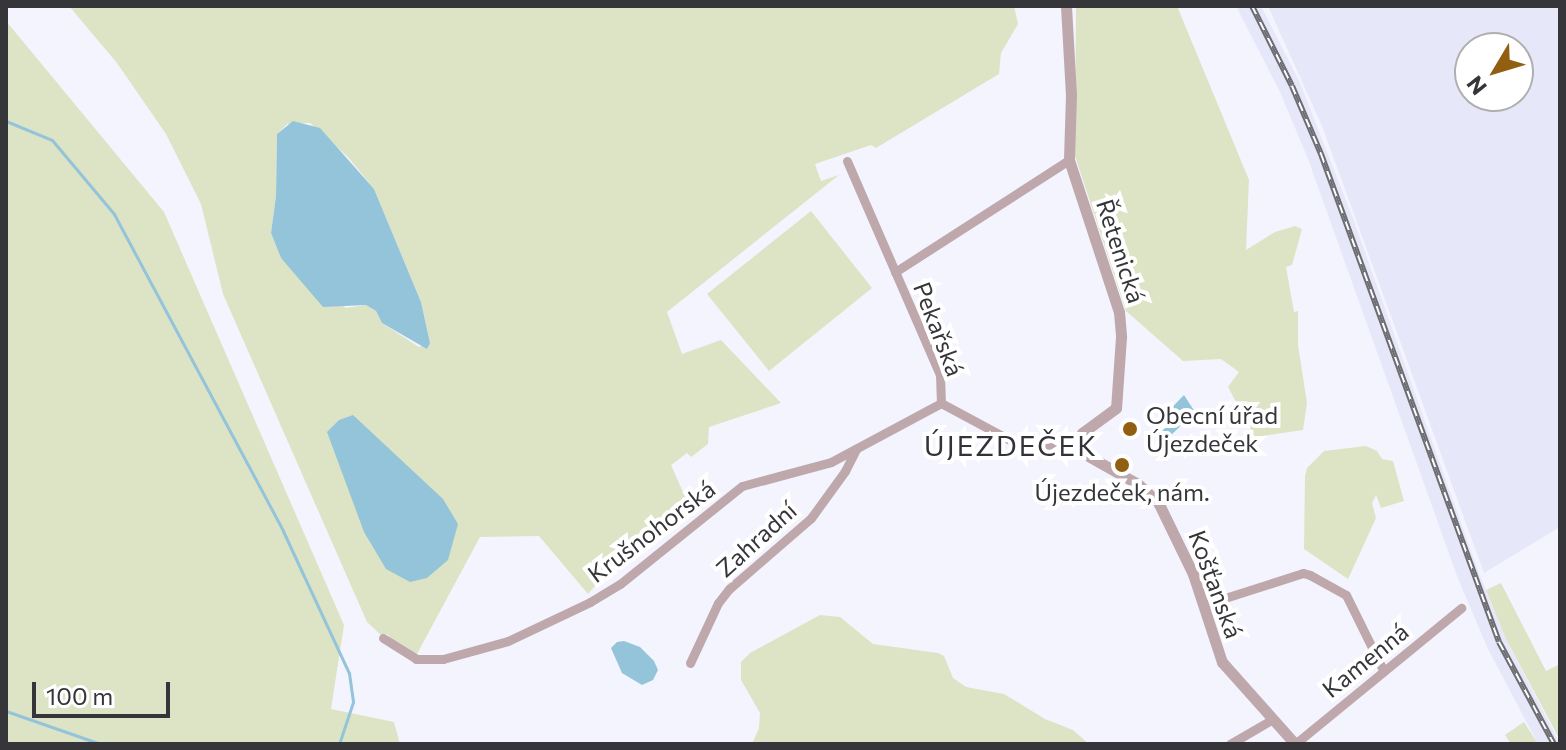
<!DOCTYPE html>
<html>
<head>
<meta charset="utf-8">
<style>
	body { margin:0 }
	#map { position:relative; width:1566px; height:750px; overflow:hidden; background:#f3f4fd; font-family:Commissioner,sans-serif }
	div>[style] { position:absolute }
	.built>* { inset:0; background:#e6e8f9 }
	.green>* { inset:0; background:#dde4c5 }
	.water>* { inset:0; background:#93c4da }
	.stream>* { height:3px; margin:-1.5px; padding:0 1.5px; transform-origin:1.5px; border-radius:1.5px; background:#93c4da }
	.minor>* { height:9px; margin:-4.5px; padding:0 4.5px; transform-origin:4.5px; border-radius:4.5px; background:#bea8ac }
	.tertiary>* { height:11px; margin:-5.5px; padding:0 5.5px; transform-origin:5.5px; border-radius:5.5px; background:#bea8ac }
	.rail>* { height:6px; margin-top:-3px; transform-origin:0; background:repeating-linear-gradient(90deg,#fff 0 9px,#6c6c71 0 18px); box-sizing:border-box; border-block:2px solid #6c6c71 }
	.dots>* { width:22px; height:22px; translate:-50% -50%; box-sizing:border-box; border:4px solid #fff; border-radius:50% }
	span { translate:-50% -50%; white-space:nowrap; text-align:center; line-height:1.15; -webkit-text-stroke:8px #fff; paint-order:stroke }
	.street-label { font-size:24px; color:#36363a }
	.poi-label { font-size:24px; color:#36363a }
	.left { translate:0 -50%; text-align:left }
	.quarter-label { font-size:28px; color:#32333a; letter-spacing:2px }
	.frame { position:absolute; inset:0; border:8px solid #36363a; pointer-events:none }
	.north { position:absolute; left:1454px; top:32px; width:80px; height:80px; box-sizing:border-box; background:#fff; border:2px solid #afafb0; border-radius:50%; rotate:232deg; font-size:22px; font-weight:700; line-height:32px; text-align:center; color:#36363a }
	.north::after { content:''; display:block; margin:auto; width:28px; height:36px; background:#925e12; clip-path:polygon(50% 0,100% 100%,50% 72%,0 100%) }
	.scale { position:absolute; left:32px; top:682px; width:138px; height:36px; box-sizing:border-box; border:4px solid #36363a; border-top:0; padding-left:10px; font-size:24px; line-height:28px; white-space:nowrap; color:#36363a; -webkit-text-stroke:6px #fff; paint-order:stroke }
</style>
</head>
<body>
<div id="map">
	<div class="built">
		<i style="clip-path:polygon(1236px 6px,1261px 6px,1300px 83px,1353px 218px,1477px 568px,1506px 639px,1560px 744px,1538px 744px,1487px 647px,1457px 576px,1308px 159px,1280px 92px)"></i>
		<i style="clip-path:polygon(evenodd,1268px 6px,1560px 6px,1560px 527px,1484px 573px,1322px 126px,1268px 6px,1470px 48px,1518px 48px,1518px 96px,1470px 96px,1470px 48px)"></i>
	</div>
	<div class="green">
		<i style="clip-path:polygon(evenodd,69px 6px,1014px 6px,1018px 24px,1001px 53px,999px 74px,876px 148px,871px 145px,815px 164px,821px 181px,839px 175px,667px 312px,682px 354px,721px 340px,781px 403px,709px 427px,708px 444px,691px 457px,687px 453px,671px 465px,687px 501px,612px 566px,588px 594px,539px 536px,480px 537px,417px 654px,398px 645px,387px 634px,382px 636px,367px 622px,223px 294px,201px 204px,166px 134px,117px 63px,69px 6px,310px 123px,348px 157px,374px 189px,421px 302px,430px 343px,419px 347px,382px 323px,376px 311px,366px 305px,346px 308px,281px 258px,271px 233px,276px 196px,277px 134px,287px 124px,310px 123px)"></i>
		<i style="clip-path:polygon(1076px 6px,1177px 6px,1249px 180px,1246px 250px,1275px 232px,1295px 226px,1302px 229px,1292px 265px,1286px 267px,1294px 312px,1298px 311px,1298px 345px,1307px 403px,1303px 430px,1255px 437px,1228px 387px,1239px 372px,1221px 359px,1183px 361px,1126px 311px,1075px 156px)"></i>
		<i style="clip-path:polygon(6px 21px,164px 212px,344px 625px,331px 709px,394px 722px,400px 744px,6px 744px)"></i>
		<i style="clip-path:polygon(811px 211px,872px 288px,769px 371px,707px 294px)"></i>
		<i style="clip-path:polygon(1366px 446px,1377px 451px,1382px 459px,1393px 461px,1404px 501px,1381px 508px,1376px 495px,1372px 503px,1376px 518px,1348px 579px,1304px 549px,1305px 476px,1307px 468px,1324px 451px)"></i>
		<i style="clip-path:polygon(1501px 583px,1546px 671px,1560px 664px,1560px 740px,1506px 639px,1486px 590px)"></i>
		<i style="clip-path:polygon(820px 615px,840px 617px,873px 644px,938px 653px,944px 656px,953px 678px,966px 687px,1004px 694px,1045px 719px,1073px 730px,1089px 744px,752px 744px,759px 728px,760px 713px,741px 680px,741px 662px,750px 653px)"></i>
		<i style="clip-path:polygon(1524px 722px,1538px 744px,1511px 744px,1505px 735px)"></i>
	</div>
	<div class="water">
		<i style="clip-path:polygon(293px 121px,320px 128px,374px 189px,421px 302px,430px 343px,427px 349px,382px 323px,376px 311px,366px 305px,323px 307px,281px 258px,271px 233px,276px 196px,277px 134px)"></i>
		<i style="clip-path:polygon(1184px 395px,1195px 412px,1168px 438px,1155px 425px)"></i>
		<i style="clip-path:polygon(353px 415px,443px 499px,458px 524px,448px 560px,427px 578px,410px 582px,386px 569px,364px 532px,327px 432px,339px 420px)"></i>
		<i style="clip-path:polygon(624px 641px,640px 647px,654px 661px,658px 670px,653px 680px,642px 685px,622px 673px,611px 648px,617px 642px)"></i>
	</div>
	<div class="stream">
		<i style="left:6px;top:121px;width:50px;rotate:22.4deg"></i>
		<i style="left:52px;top:140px;width:97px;rotate:50deg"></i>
		<i style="left:114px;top:214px;width:359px;rotate:61.9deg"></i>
		<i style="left:283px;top:531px;width:157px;rotate:65.1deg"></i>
		<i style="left:349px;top:673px;width:29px;rotate:82deg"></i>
		<i style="left:353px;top:702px;width:44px;rotate:108.4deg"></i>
		<i style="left:6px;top:711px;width:101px;rotate:19.2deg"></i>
	</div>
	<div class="minor">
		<i style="left:847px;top:161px;width:233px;rotate:66.5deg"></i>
		<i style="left:940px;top:375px;width:28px;rotate:88deg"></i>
		<i style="left:941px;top:403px;width:95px;rotate:28.2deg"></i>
		<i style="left:1025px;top:448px;width:22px"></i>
		<i style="left:1047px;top:448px;width:34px;rotate:-14deg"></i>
		<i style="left:895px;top:272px;width:207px;rotate:-32.8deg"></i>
		<i style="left:1203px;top:605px;width:105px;rotate:-17.7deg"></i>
		<i style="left:1303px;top:573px;width:7px;rotate:16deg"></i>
		<i style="left:1310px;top:575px;width:41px;rotate:29.1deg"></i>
		<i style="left:1346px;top:595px;width:84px;rotate:63.7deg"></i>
		<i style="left:383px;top:638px;width:39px;rotate:32deg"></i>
		<i style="left:416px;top:659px;width:27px"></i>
		<i style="left:443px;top:659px;width:67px;rotate:-15.5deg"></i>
		<i style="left:508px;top:641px;width:91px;rotate:-25.4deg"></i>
		<i style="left:590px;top:602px;width:35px;rotate:-31deg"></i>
		<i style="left:620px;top:584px;width:156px;rotate:-38.8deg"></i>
		<i style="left:742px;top:486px;width:92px;rotate:-15.1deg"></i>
		<i style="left:831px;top:462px;width:125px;rotate:-28.2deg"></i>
		<i style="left:690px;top:663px;width:66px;rotate:-65deg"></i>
		<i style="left:718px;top:603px;width:18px;rotate:-52deg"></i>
		<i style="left:729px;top:589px;width:108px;rotate:-40.9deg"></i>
		<i style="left:811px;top:518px;width:58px;rotate:-54.1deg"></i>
		<i style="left:845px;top:471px;width:25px;rotate:-63deg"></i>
		<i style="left:1230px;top:744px;width:50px;rotate:-30.2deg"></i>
		<i style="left:1295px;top:744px;width:215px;rotate:-39.3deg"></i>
	</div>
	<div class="tertiary">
		<i style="left:1066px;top:6px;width:89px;rotate:86.8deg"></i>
		<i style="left:1071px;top:95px;width:65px;rotate:91.8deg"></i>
		<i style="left:1069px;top:160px;width:160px;rotate:71.8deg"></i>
		<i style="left:1119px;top:312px;width:25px;rotate:85deg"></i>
		<i style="left:1121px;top:337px;width:71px;rotate:94deg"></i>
		<i style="left:1116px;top:408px;width:42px;rotate:143.7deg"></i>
		<i style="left:1082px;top:433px;width:11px;rotate:100deg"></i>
		<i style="left:1080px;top:444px;width:16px;rotate:52deg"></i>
		<i style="left:1090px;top:457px;width:55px;rotate:29.4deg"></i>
		<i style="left:1138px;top:484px;width:27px;rotate:42deg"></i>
		<i style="left:1158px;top:502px;width:80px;rotate:64.1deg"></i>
		<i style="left:1193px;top:574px;width:93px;rotate:71.8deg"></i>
		<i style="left:1222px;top:662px;width:110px;rotate:48.3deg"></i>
	</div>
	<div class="rail">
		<i style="left:1252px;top:6px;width:89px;rotate:63.4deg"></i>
		<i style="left:1292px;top:86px;width:74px;rotate:66.9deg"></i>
		<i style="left:1321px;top:154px;width:519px;rotate:69.96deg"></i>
		<i style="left:1499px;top:642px;width:116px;rotate:61.7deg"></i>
	</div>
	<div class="dots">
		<i style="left:1130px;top:429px;background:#925e12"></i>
		<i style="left:1122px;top:465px;background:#925e12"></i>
	</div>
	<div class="street-label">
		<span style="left:1121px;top:251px;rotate:72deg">Řetenická</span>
		<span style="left:939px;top:329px;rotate:69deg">Pekařská</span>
		<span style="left:651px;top:531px;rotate:-37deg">Krušnohorská</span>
		<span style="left:756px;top:539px;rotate:-42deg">Zahradní</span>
		<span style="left:1216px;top:584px;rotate:70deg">Košťanská</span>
		<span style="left:1365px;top:660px;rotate:-39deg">Kamenná</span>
	</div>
	<div class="poi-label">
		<span class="left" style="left:1146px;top:429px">Obecní úřad<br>Újezdeček</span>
		<span style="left:1122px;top:492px">Újezdeček, nám.</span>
	</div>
	<div class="quarter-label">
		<span style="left:1011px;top:445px">ÚJEZDEČEK</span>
	</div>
	<div class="frame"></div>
	<div class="north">N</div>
	<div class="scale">100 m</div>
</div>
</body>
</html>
